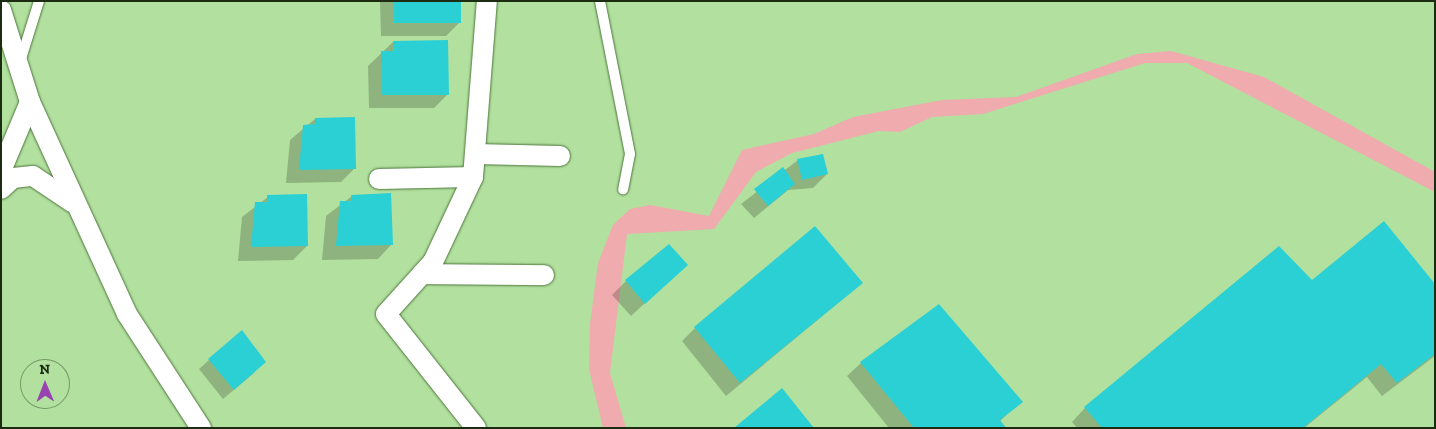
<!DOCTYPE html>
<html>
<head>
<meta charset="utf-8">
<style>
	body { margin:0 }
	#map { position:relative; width:1436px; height:429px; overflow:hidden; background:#b2e09f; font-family:"Zilla Slab",serif }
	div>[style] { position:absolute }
	.green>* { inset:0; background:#efabad }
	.shadow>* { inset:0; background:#0003 }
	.building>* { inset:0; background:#2bd0d4 }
	.roads { filter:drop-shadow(0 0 1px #4c763a) drop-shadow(0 0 1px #4c763a) }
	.service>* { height:10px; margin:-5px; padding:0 5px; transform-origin:5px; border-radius:5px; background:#fff }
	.minor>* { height:20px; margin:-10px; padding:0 10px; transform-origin:10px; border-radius:10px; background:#fff }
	span { translate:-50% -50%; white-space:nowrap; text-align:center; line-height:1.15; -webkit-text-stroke:4px #b2e09f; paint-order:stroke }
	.frame { position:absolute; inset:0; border:2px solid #1b2c13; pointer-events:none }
	.north { position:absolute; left:20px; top:359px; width:50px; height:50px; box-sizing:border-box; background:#b2e09f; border:1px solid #769867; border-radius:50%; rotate:359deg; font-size:14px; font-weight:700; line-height:20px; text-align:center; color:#1b2c13 }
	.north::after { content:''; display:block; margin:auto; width:18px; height:22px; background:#9743b1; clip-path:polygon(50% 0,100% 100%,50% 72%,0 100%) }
</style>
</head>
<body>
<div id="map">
	<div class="green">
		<i style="clip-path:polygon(1171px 51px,1264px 77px,1435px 172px,1435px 192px,1187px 63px,1145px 63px,983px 114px,932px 117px,900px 132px,879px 131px,792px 153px,756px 172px,714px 229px,627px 234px,610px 373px,626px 428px,603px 428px,589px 369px,590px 324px,598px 263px,613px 225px,630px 209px,650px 205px,709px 216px,742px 150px,814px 134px,853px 117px,942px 100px,1016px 97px,1137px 54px)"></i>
	</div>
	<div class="shadow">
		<i style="clip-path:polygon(380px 1px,460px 1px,460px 22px,446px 36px,381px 36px)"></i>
		<i style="clip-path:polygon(393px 42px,448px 94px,434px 108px,369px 108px,368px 66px)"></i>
		<i style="clip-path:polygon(315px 119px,355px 168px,341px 182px,286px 183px,290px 140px)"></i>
		<i style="clip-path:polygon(798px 160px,827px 174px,813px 188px,788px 190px,754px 218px,741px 204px)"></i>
		<i style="clip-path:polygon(352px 196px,391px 245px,378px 259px,322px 260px,326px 216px)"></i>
		<i style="clip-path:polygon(268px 197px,307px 246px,293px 260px,238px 261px,242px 217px)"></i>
		<i style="clip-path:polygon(686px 265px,631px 316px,612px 295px,626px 281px)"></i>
		<i style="clip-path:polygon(1312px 282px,1435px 286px,1435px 356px,1382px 396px,1367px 377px,1304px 428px,1077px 428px,1072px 422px,1085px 408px)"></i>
		<i style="clip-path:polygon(862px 283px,726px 396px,682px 341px,695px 328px)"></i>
		<i style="clip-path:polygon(209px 360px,255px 372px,223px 399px,199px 369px)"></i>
		<i style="clip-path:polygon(861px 363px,1021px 401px,999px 422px,1004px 428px,889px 428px,847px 376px)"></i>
	</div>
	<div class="building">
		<i style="clip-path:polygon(394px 1px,461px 1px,461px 23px,394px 23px)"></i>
		<i style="clip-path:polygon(448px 40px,449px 95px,382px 95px,381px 51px,394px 51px,393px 41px)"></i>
		<i style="clip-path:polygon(355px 117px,356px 169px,299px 170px,303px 125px,315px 124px,315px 118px)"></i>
		<i style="clip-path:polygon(823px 154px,828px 174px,802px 180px,797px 159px)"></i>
		<i style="clip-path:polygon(783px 167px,795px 184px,768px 206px,754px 189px)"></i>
		<i style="clip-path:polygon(391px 193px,393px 245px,336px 246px,340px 201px,352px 201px,351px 195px)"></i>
		<i style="clip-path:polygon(307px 194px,308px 246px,251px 247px,255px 202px,267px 202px,267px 195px)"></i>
		<i style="clip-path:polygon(1384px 221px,1435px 284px,1435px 354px,1397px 383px,1381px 364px,1303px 428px,1102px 428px,1084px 407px,1279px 246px,1312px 280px)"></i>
		<i style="clip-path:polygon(815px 226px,863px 283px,740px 383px,694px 327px)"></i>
		<i style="clip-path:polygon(669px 244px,688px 265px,645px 304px,625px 280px)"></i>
		<i style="clip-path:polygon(939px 304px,1023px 402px,1000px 420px,1006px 428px,914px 428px,860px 362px)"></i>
		<i style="clip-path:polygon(242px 330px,266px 362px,234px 390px,208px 359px)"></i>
		<i style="clip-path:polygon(782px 388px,814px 428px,734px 428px)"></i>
	</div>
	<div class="roads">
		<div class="service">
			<i style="left:600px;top:1px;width:156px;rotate:78.9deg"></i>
			<i style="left:630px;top:154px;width:36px;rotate:101deg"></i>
			<i style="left:20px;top:62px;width:64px;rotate:-72.7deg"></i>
		</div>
		<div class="minor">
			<i style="left:1px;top:10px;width:96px;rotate:72.5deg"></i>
			<i style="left:30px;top:102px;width:75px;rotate:112.8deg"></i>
			<i style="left:30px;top:102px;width:233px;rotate:65.4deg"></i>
			<i style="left:127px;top:314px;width:136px;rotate:57deg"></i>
			<i style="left:475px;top:154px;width:85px;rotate:1.3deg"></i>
			<i style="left:379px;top:179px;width:94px;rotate:-1.2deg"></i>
			<i style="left:1px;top:189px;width:16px;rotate:-43deg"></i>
			<i style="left:13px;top:178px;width:20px;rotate:-6deg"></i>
			<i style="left:33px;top:176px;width:47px;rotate:33.7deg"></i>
			<i style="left:422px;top:274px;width:122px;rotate:0.5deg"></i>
			<i style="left:476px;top:428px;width:145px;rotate:-128.3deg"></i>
			<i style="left:386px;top:314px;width:70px;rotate:-47.9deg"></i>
			<i style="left:433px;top:262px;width:94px;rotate:-64.8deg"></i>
			<i style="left:473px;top:177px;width:177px;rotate:-85.5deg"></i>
		</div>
	</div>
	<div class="frame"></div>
	<div class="north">N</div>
</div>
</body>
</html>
